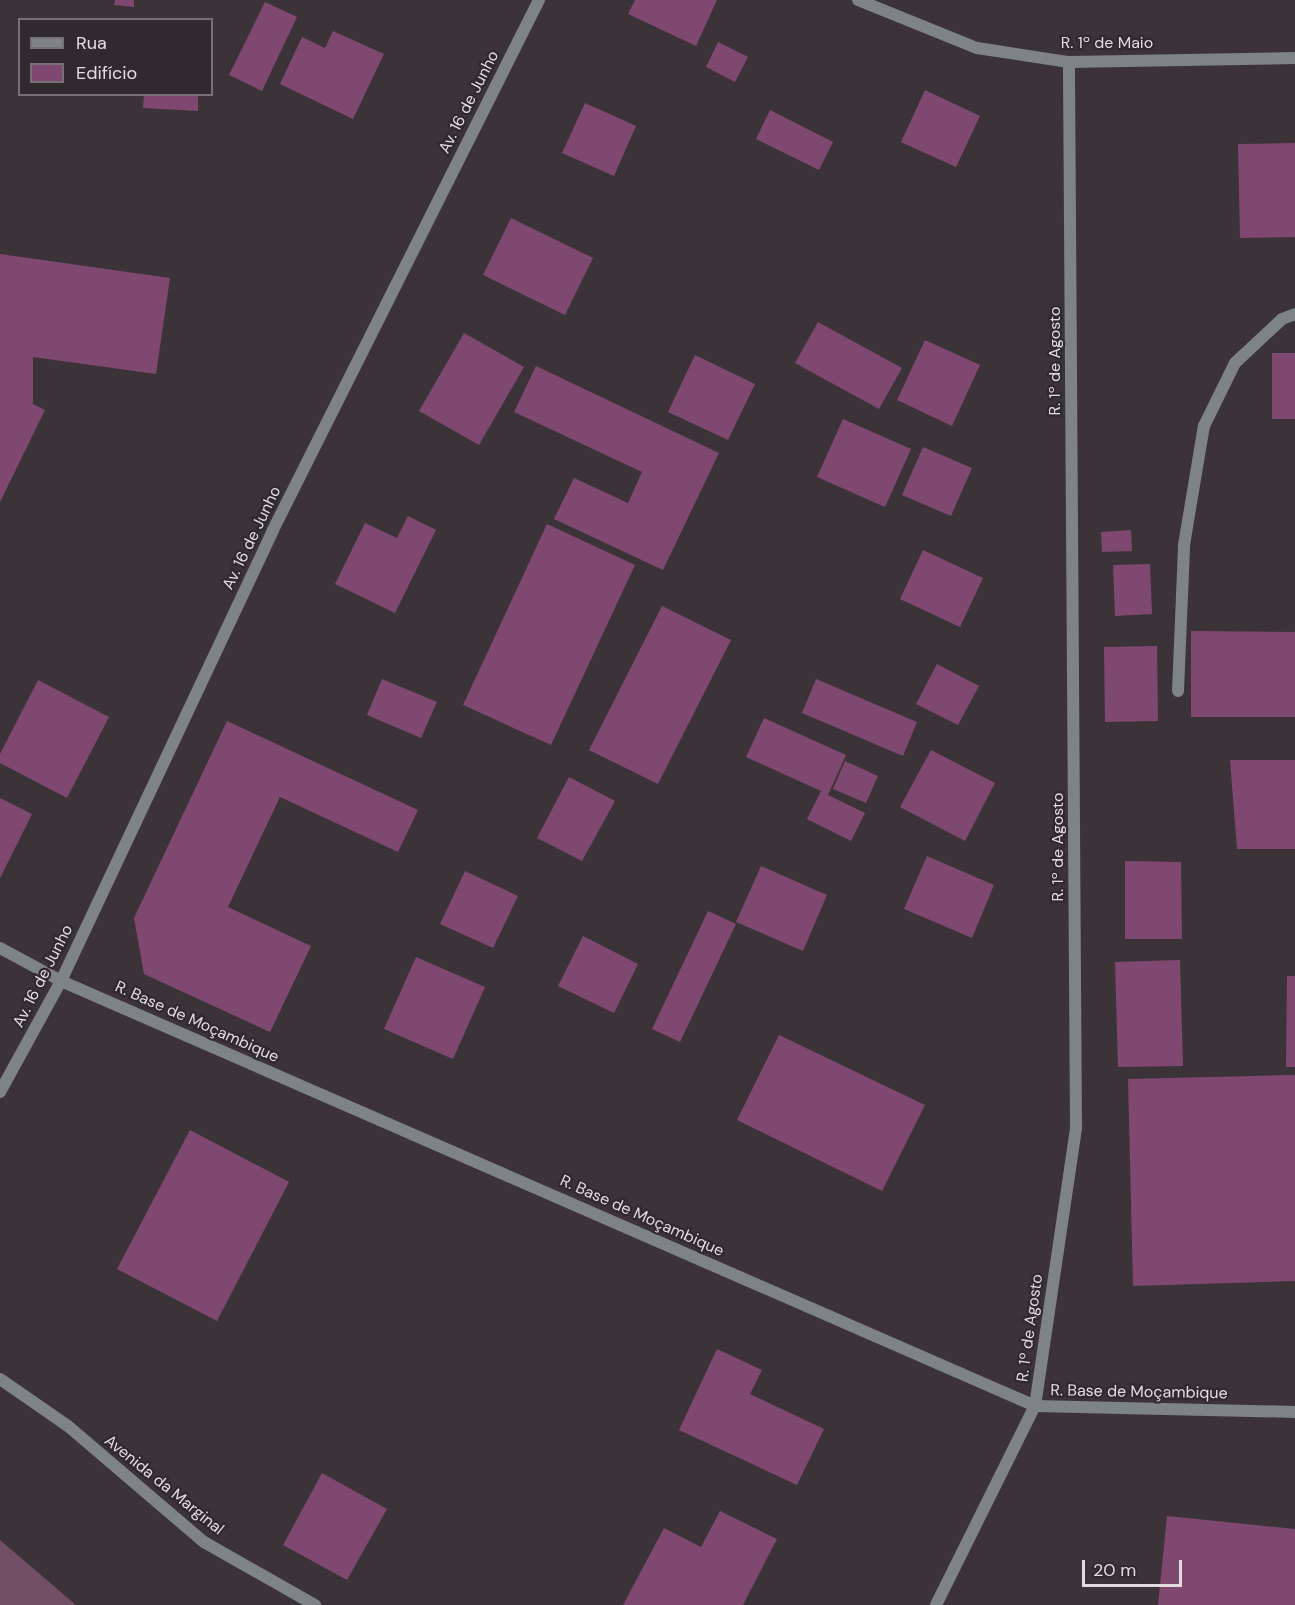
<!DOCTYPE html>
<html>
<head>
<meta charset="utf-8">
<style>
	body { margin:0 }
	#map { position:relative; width:1295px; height:1605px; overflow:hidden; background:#3b3338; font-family:"DM Sans",sans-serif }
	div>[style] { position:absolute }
	.green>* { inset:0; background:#724e67 }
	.building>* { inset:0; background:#7f4870 }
	.service>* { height:12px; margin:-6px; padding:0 6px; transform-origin:6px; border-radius:6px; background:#7e8383 }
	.minor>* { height:12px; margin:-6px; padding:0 6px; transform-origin:6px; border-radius:6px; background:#7e8383 }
	.tertiary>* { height:12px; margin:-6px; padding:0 6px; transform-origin:6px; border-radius:6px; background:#7e8383 }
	span { translate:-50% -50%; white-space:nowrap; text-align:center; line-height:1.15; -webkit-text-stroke:4.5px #30292e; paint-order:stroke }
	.street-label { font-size:16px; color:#e1dcdf }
	.legend { position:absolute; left:18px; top:18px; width:195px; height:78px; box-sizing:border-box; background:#30292e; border:2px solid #777175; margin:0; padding:8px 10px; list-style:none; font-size:18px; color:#e1dcdf }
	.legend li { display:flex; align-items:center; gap:12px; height:30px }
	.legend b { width:30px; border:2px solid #777175 }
	.scale { position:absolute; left:1082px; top:1560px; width:100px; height:27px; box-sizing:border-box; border:3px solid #e1dcdf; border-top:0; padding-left:8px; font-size:18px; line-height:21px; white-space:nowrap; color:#e1dcdf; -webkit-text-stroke:4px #30292e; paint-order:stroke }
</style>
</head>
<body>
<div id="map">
	<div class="green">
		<i style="clip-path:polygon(0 1540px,76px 1605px,0 1605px)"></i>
	</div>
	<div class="building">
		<i style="clip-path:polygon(115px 0,134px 0,134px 7px,114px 5px)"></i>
		<i style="clip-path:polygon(635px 0,717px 0,696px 46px,628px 14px)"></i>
		<i style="clip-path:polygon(265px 2px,297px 17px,262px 91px,229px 75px)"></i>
		<i style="clip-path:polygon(333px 31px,384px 54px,353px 119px,280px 84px,302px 37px,325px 48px)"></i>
		<i style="clip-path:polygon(718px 42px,748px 57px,735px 82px,706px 67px)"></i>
		<i style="clip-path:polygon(925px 90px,980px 116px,956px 167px,901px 142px)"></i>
		<i style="clip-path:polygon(144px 94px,198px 94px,198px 111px,143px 108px)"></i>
		<i style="clip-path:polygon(585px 103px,636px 126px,614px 176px,562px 153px)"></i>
		<i style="clip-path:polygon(770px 110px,833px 142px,819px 170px,756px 139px)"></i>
		<i style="clip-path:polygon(1295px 143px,1295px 237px,1240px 238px,1238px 144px)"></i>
		<i style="clip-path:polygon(511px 218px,593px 258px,565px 315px,483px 275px)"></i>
		<i style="clip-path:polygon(0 254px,170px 278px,156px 374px,33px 357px,33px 404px,45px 410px,0 502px)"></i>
		<i style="clip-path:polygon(818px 322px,902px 368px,879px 409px,795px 363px)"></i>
		<i style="clip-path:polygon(464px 333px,524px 367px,479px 445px,419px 411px)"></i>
		<i style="clip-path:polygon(925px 340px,980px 365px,952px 426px,897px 400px)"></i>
		<i style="clip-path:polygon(1272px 353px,1295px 353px,1295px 419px,1272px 419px)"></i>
		<i style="clip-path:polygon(695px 355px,755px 384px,728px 440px,668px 412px)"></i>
		<i style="clip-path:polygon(536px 366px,719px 453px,663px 570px,554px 519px,574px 478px,628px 503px,642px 472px,514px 412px)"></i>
		<i style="clip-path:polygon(843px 419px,911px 449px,885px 507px,817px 477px)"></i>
		<i style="clip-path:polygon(923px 447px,972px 468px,951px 516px,902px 495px)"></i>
		<i style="clip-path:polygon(408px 516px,436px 530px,395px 613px,335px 584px,365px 523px,397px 538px)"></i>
		<i style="clip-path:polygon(547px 524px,635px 565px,551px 745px,463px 705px)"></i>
		<i style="clip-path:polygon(1131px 530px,1132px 551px,1102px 552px,1101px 532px)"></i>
		<i style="clip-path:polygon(923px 550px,983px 578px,960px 627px,900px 599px)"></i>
		<i style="clip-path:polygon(1150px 564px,1152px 614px,1115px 616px,1113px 565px)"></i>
		<i style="clip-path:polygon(662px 606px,731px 640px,658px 784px,589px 750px)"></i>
		<i style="clip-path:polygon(1191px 631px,1295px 632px,1295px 717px,1191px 717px)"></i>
		<i style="clip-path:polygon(1157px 646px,1158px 721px,1105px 722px,1104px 647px)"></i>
		<i style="clip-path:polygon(937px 664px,979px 686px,958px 725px,916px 704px)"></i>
		<i style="clip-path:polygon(382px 679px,437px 702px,421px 738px,367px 715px)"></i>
		<i style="clip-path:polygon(816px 679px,917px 722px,903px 756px,802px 713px)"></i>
		<i style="clip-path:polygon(38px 680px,109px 717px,67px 798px,0 763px,0 754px)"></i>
		<i style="clip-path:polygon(764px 718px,846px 755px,828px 795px,865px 813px,851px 841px,807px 819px,821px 791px,746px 757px)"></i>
		<i style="clip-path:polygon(227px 721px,418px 810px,398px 852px,280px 797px,228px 907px,311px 946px,270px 1032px,144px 974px,134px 918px)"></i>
		<i style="clip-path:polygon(931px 750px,995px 783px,965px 841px,900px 807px)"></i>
		<i style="clip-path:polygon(1230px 760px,1295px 760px,1295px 849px,1237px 849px)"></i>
		<i style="clip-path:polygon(845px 761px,878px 776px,866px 803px,833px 789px)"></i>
		<i style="clip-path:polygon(569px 777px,615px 801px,582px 861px,537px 838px)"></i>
		<i style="clip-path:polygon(0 798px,32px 814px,0 878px)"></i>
		<i style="clip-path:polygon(927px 856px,994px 885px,972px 938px,904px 909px)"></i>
		<i style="clip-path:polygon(1125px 861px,1181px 862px,1182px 939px,1125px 939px)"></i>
		<i style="clip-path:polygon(761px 866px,827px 895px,803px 951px,736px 922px)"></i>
		<i style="clip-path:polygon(465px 871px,518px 896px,493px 948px,440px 924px)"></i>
		<i style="clip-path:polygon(708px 911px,736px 924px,680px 1042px,652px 1029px)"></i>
		<i style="clip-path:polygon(583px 936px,638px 964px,614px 1013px,558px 986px)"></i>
		<i style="clip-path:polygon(416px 957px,485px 987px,453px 1059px,384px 1029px)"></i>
		<i style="clip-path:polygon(1180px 960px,1183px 1066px,1118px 1067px,1115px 962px)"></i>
		<i style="clip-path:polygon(1287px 976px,1295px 976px,1295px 1067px,1286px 1067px)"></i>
		<i style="clip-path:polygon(779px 1035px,925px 1105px,882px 1191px,737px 1120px)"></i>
		<i style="clip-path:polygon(1295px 1075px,1295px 1281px,1133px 1286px,1128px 1079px)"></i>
		<i style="clip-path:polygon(190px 1130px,289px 1182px,217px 1321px,117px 1269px)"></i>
		<i style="clip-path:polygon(717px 1349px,762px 1370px,750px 1394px,824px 1429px,797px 1485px,679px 1430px)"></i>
		<i style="clip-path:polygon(322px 1473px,387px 1509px,347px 1580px,283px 1545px)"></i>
		<i style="clip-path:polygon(720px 1511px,777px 1539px,743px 1605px,623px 1605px,664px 1528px,701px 1547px)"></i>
		<i style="clip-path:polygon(1167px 1516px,1295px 1529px,1295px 1605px,1158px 1605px)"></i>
	</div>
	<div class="service">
		<i style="left:1178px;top:691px;width:146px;rotate:-87.6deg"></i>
		<i style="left:1184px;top:545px;width:121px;rotate:-80.5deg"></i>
		<i style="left:1204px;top:426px;width:70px;rotate:-63.8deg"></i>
		<i style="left:1235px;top:363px;width:64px;rotate:-43.1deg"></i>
		<i style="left:1282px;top:319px;width:14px;rotate:-21deg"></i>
	</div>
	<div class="minor">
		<i style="left:858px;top:0;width:128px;rotate:22deg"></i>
		<i style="left:977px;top:48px;width:93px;rotate:8.7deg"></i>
		<i style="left:1069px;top:62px;width:226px;rotate:-1deg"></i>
		<i style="left:61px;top:981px;width:1063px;rotate:23.57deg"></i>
		<i style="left:1035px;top:1406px;width:260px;rotate:1.3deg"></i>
		<i style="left:936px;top:1605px;width:222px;rotate:-63.6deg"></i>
		<i style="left:1035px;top:1406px;width:282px;rotate:-81.6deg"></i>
		<i style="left:1076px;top:1127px;width:1065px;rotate:-90.38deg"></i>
	</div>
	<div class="tertiary">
		<i style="left:0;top:948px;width:69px;rotate:28.4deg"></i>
		<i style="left:0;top:1092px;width:127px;rotate:-61.2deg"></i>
		<i style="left:61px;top:981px;width:498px;rotate:-64.8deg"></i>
		<i style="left:273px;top:530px;width:593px;rotate:-63.35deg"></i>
		<i style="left:0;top:1379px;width:83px;rotate:34.7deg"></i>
		<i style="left:68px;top:1426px;width:179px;rotate:40.5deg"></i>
		<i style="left:204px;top:1542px;width:128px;rotate:29.6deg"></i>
	</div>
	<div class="street-label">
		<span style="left:1107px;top:43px">R. 1º de Maio</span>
		<span style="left:469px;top:102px;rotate:-63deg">Av. 16 de Junho</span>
		<span style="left:1055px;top:361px;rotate:-90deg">R. 1º de Agosto</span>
		<span style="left:252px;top:538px;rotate:-64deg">Av. 16 de Junho</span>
		<span style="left:1058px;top:847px;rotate:-90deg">R. 1º de Agosto</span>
		<span style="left:43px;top:976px;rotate:-63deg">Av. 16 de Junho</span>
		<span style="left:197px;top:1022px;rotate:24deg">R. Base de Moçambique</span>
		<span style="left:642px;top:1216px;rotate:24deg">R. Base de Moçambique</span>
		<span style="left:1030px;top:1328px;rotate:-82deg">R. 1º de Agosto</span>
		<span style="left:1139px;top:1392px;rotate:1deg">R. Base de Moçambique</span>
		<span style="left:164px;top:1485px;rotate:39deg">Avenida da Marginal</span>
	</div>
	<ul class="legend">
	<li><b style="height:8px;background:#7e8383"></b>Rua</li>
	<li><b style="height:16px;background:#7f4870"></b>Edifício</li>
	</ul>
	<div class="scale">20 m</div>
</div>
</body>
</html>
